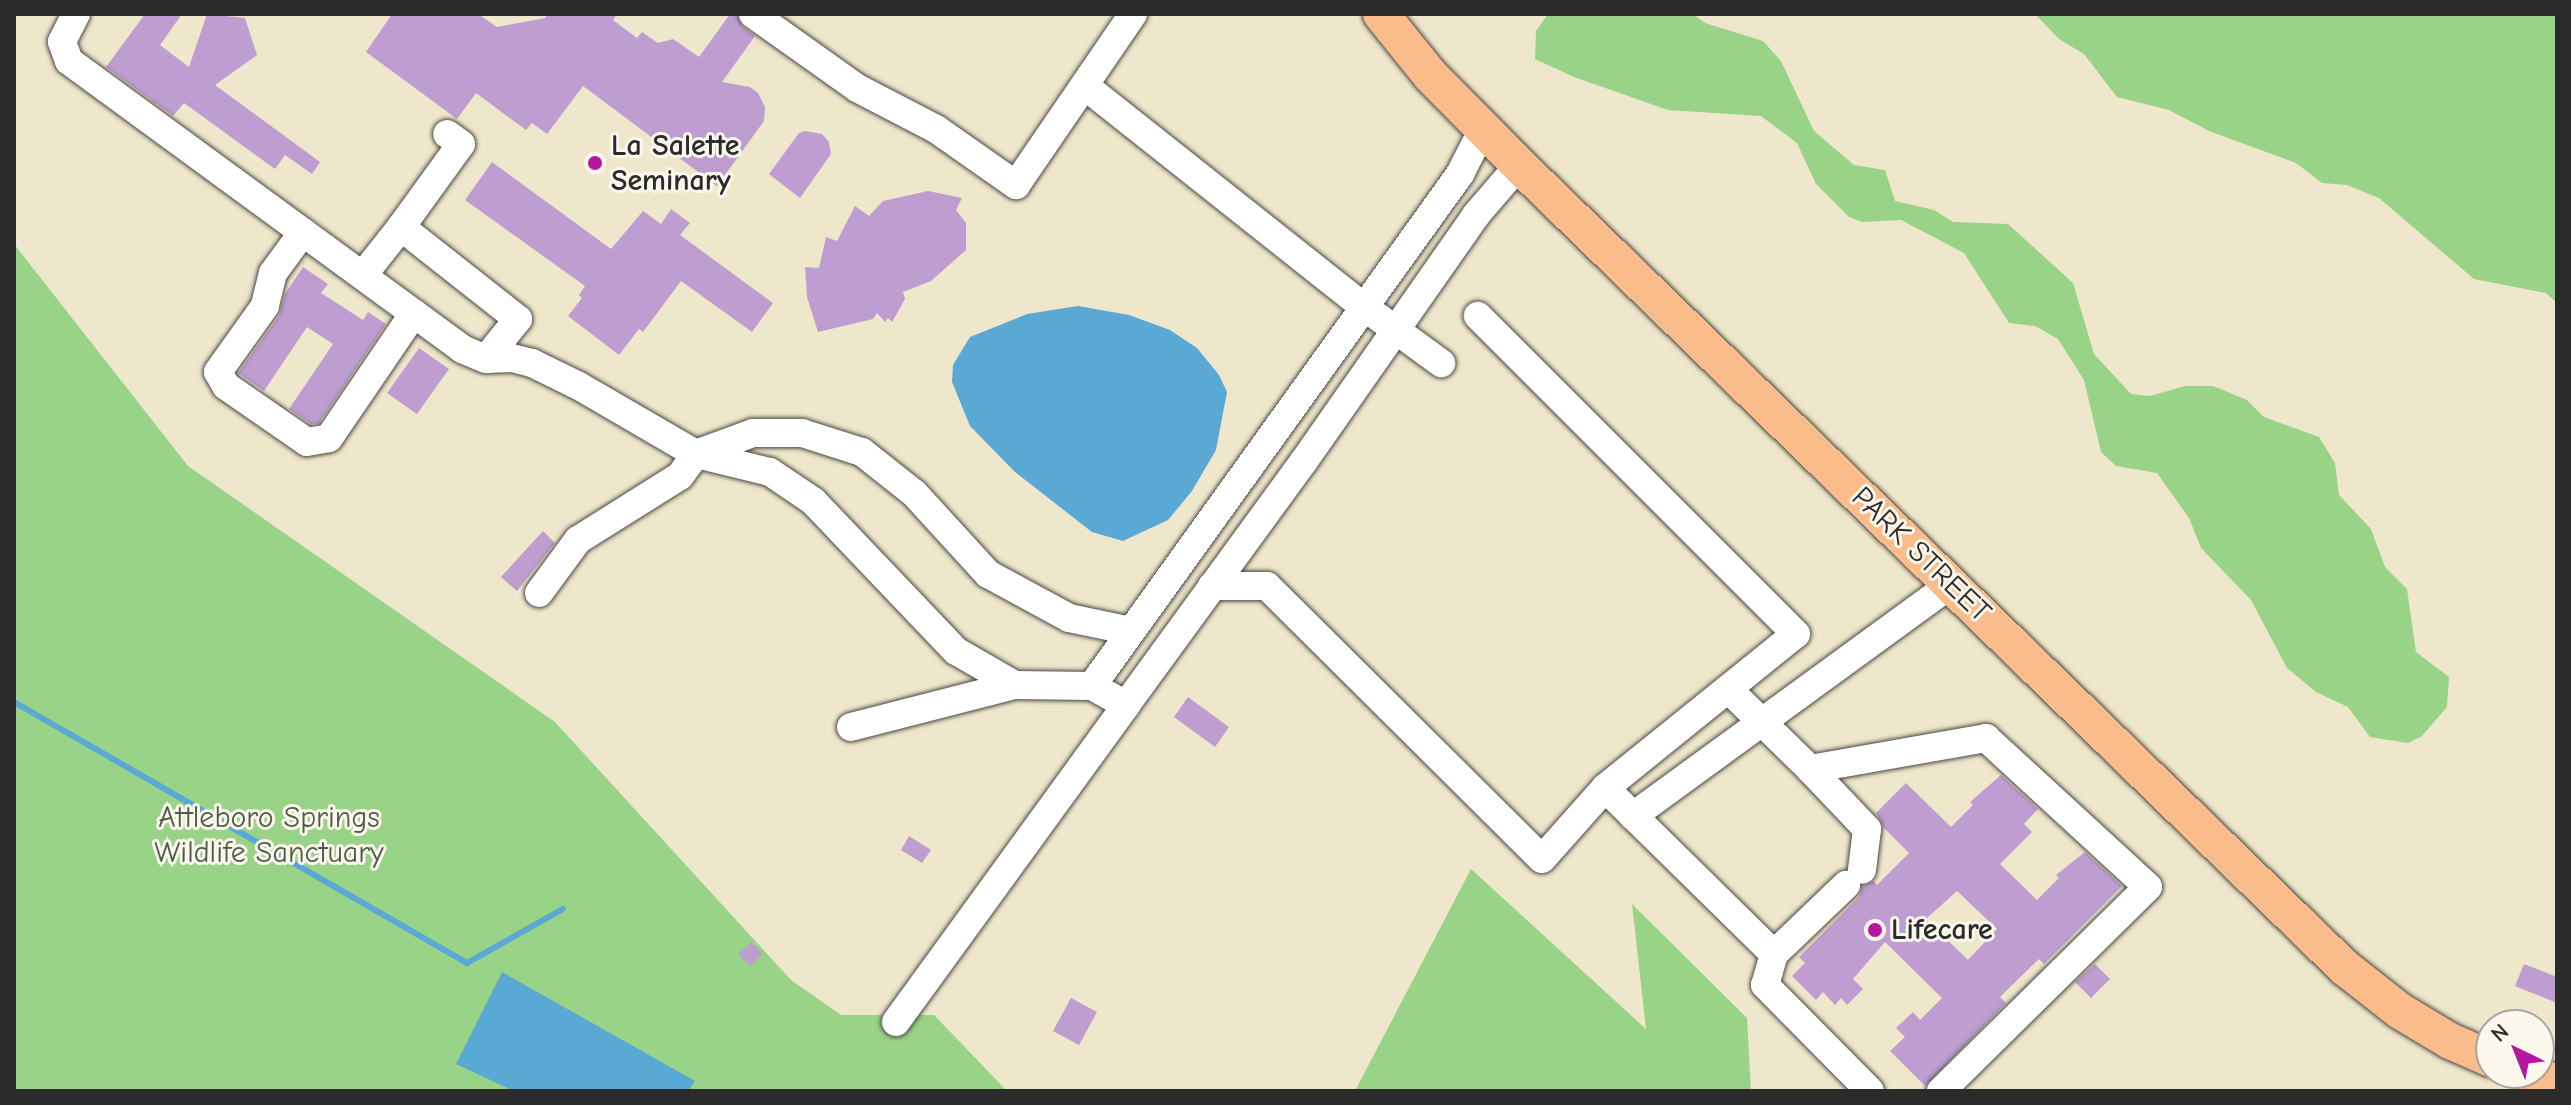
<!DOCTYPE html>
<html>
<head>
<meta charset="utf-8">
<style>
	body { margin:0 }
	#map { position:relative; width:2571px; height:1105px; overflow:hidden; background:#efe7cb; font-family:"Comic Neue",sans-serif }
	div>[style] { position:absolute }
	.green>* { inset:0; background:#98d387 }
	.water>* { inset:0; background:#5aa9d4 }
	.stream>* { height:6px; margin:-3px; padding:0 3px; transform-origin:3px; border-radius:3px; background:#5aa9d4 }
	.building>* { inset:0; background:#be9dd1 }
	.roads { filter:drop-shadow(0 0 2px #484743) drop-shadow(0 0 2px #484743) }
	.minor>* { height:28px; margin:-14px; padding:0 14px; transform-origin:14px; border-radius:14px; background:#fff }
	.major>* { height:36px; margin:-18px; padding:0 18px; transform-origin:18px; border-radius:18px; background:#f9bc8a }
	.dots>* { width:22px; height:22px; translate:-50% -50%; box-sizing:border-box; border:4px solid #fbf7ec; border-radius:50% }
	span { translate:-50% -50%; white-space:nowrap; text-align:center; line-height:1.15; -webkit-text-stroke:6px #fbf7ec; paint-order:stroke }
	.poi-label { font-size:30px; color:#2b2b2b; font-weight:700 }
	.left { translate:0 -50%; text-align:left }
	.street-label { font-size:30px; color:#2b2b2b }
	.park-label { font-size:30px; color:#4c5d47 }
	.frame { position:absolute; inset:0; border:16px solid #2b2b2b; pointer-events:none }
	.north { position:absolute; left:2475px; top:1009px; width:80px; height:80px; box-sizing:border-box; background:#fbf7ec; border:2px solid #a8a59f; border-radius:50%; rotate:317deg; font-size:22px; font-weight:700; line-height:32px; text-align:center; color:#2b2b2b }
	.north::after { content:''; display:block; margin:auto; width:28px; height:36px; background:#b5179e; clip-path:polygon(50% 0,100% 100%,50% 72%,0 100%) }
</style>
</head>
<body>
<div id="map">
	<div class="green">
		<i style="clip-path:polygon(1548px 14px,1693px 14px,1705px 23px,1763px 41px,1781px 61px,1814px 131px,1854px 165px,1885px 170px,1895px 201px,1934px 210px,1953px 222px,2008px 224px,2073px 283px,2094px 354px,2131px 394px,2150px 396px,2185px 386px,2213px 386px,2247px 400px,2264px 417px,2319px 437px,2335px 463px,2339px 495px,2371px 529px,2385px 567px,2407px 589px,2416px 652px,2449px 677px,2447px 707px,2422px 736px,2408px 743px,2370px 737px,2348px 707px,2316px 692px,2287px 668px,2251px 600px,2201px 548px,2189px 518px,2157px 473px,2116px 466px,2101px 452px,2084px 380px,2058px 339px,2035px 326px,2009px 323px,1964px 253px,1901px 220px,1862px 222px,1849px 217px,1816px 184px,1797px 143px,1761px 116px,1668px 110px,1574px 77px,1535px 59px,1536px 31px)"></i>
		<i style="clip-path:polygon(2035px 14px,2557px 14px,2557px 303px,2546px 293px,2474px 279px,2379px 198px,2347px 185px,2322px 183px,2296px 163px,2209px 131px,2169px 110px,2117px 97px,2084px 54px,2059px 39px)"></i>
		<i style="clip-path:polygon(14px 244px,188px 466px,555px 722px,791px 980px,841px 1015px,934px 1015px,1007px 1091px,14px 1091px)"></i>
		<i style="clip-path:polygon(1471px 869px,1646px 1029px,1632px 904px,1747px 1018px,1751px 1091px,1355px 1091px)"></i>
	</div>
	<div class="water">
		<i style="clip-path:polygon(1078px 306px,1129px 315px,1170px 330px,1197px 348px,1219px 375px,1227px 392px,1216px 450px,1192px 491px,1168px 520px,1123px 541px,1092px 532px,1015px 472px,970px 426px,952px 382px,953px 365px,970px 337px,1027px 314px)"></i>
		<i style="clip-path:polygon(502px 972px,695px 1081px,688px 1091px,514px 1091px,456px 1064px)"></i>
	</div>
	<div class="stream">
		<i style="left:14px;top:702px;width:523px;rotate:29.95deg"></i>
		<i style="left:467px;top:963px;width:110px;rotate:-29.4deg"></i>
	</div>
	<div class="building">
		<i style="clip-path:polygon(145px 14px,182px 14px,160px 45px,189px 67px,207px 14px,245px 18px,257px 55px,215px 85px,320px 162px,312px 174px,285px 155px,275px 169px,184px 103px,173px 116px,106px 67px)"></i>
		<i style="clip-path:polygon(392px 14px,478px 14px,497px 27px,545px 18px,548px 14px,617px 14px,613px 20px,637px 38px,642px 32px,658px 43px,673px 39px,699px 57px,730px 14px,736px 14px,743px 27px,755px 36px,722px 82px,750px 87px,758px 93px,765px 107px,764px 121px,717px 186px,583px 86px,547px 134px,532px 123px,526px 130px,476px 93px,457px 119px,366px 52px)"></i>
		<i style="clip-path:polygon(805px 131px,822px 134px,829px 142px,831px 154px,800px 198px,769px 174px,799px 133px)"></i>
		<i style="clip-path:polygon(492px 162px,611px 249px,643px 211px,661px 224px,671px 209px,690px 223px,680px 235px,773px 303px,752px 332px,681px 281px,643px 332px,639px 329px,619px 355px,568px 316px,582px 298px,579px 295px,585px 286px,465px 200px)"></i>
		<i style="clip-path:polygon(928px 191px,962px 198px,956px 210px,966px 223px,966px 250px,931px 281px,903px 292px,905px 299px,892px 322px,888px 318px,885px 322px,877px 313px,873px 319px,818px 332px,807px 297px,805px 267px,819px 268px,826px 237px,837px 241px,855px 206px,869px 216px,883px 201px)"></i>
		<i style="clip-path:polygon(303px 267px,328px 284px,321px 293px,363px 320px,368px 312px,386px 324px,319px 423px,311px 424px,289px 409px,333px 344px,307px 327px,264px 391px,238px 373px,279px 316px,285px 294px)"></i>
		<i style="clip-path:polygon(419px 348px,449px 369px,417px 414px,387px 393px)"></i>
		<i style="clip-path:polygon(543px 531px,555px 543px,517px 591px,501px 577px)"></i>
		<i style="clip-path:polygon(1188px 697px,1229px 727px,1215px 747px,1174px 717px)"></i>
		<i style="clip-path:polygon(evenodd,2001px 775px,2038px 809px,2024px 824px,2032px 832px,2000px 864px,2037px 900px,2059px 878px,2056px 875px,2085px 852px,2122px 886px,2044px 964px,2039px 959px,2000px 997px,2006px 1003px,1925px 1086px,1890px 1051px,1905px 1037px,1896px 1028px,1913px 1012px,1920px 1020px,1942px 998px,1885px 942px,1853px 979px,1863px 989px,1847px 1005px,1841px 998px,1835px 1005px,1823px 992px,1816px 1000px,1792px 976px,1805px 963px,1799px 957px,1859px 897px,1862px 887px,1874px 881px,1877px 885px,1909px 853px,1884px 828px,1876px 813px,1906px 783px,1951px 827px,1973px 805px,1970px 802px,2001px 775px,1957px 891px,1997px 929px,1968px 960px,1926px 919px,1957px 891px)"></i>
		<i style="clip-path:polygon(909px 836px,931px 850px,922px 863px,901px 850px)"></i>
		<i style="clip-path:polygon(751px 942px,763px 954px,750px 966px,738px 954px)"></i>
		<i style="clip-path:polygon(2095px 964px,2110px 979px,2091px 998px,2075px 982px)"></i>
		<i style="clip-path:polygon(2524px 964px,2557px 977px,2557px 1003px,2515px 986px)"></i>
		<i style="clip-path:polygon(1071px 998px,1097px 1012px,1079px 1045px,1053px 1031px)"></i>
	</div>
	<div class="roads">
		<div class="minor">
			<i style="left:76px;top:14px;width:31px;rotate:117deg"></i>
			<i style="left:62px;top:42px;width:20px;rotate:70deg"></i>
			<i style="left:69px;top:61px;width:487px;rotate:36.2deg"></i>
			<i style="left:462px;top:349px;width:26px;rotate:23deg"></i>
			<i style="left:486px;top:359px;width:26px;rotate:-2deg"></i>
			<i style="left:512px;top:358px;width:21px;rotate:14deg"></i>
			<i style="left:532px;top:363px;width:52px;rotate:26.1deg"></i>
			<i style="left:579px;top:386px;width:135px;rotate:30.2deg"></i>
			<i style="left:696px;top:454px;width:76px;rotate:13.7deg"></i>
			<i style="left:770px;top:472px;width:52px;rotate:34deg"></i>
			<i style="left:813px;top:501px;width:207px;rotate:46.4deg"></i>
			<i style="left:956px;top:651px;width:68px;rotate:30deg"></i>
			<i style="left:1015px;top:685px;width:77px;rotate:0.7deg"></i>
			<i style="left:1092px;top:686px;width:39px;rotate:29deg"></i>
			<i style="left:1126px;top:705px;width:302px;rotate:-53.9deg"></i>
			<i style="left:1304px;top:461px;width:300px;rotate:-55deg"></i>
			<i style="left:1476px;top:215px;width:66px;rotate:-49.3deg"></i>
			<i style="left:753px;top:14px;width:128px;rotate:35.4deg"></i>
			<i style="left:857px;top:88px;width:89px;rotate:27.4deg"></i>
			<i style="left:936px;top:129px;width:98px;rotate:35deg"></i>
			<i style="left:1016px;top:185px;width:207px;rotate:-55.6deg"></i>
			<i style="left:1085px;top:86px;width:355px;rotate:38.4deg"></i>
			<i style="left:1363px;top:306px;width:97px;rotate:36.2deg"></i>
			<i style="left:401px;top:227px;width:102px;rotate:-54.1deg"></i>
			<i style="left:461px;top:144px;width:17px;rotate:-144deg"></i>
			<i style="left:303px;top:232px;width:51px;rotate:126.2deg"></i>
			<i style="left:273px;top:273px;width:34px;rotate:104deg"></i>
			<i style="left:265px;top:306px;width:81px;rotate:125.5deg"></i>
			<i style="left:218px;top:372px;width:16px;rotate:60deg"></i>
			<i style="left:226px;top:386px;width:98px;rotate:34.7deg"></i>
			<i style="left:307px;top:442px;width:22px;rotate:-10deg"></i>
			<i style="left:329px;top:438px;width:151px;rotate:-55.8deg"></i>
			<i style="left:363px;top:275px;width:61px;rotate:-51.6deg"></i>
			<i style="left:401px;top:227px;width:149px;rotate:38.2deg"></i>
			<i style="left:518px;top:319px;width:51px;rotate:128.7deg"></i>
			<i style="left:1212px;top:586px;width:55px"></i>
			<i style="left:1267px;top:586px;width:387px;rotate:44.8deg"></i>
			<i style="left:1542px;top:859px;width:95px;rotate:-48.4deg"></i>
			<i style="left:1605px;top:788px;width:245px;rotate:-38.9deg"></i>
			<i style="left:1796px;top:634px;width:450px;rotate:-135deg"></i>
			<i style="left:539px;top:593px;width:66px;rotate:-53.7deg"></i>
			<i style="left:578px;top:540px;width:120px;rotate:-32.1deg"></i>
			<i style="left:680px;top:476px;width:27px;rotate:-54deg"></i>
			<i style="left:696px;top:454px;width:61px;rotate:-20.2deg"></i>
			<i style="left:753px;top:433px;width:49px"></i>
			<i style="left:802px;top:433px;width:63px;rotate:17.6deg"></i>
			<i style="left:862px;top:452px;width:66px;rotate:38.3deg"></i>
			<i style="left:914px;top:493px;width:110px;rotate:47.6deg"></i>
			<i style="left:988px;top:574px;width:92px;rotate:28.5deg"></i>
			<i style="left:1069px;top:618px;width:63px;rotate:11.8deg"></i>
			<i style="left:1092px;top:686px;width:631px;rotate:-54.29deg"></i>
			<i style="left:1460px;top:174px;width:51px;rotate:-62.9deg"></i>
			<i style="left:1728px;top:689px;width:115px;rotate:44.3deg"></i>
			<i style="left:1810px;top:769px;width:179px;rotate:-10deg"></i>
			<i style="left:1986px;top:738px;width:220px;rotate:42.6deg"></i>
			<i style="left:2148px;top:887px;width:291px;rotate:135.4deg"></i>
			<i style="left:851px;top:727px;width:169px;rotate:-14.4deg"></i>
			<i style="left:1810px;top:769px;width:83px;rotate:46.5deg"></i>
			<i style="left:1867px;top:829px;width:41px;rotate:97deg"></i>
			<i style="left:1605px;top:788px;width:237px;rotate:44.5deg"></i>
			<i style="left:1774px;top:954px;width:32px;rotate:106deg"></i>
			<i style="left:1765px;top:985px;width:149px;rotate:45.3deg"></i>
			<i style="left:1633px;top:816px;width:394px;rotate:-36.1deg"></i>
			<i style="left:1774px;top:954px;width:100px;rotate:-43.8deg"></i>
			<i style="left:896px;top:1022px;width:392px;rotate:-54deg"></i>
		</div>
		<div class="major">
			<i style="left:1381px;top:14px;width:78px;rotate:51.2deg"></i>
			<i style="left:1430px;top:75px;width:127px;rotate:45.3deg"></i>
			<i style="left:1519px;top:165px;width:1151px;rotate:44.19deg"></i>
			<i style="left:2344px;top:967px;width:71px;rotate:38.2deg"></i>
			<i style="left:2400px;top:1011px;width:58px;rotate:31deg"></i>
			<i style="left:2450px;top:1041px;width:45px;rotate:23.7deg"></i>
			<i style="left:2527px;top:1073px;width:31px;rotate:17deg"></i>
		</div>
	</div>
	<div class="dots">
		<i style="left:595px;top:163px;background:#b5179e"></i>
		<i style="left:1875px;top:930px;background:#b5179e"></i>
	</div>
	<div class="poi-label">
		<span class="left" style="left:611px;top:163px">La Salette<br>Seminary</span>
		<span class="left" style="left:1891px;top:930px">Lifecare</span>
	</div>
	<div class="street-label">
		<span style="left:1921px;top:555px;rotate:44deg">PARK STREET</span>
	</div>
	<div class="park-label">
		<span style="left:269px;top:835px">Attleboro Springs<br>Wildlife Sanctuary</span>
	</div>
	<div class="frame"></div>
	<div class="north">N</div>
</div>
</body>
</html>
